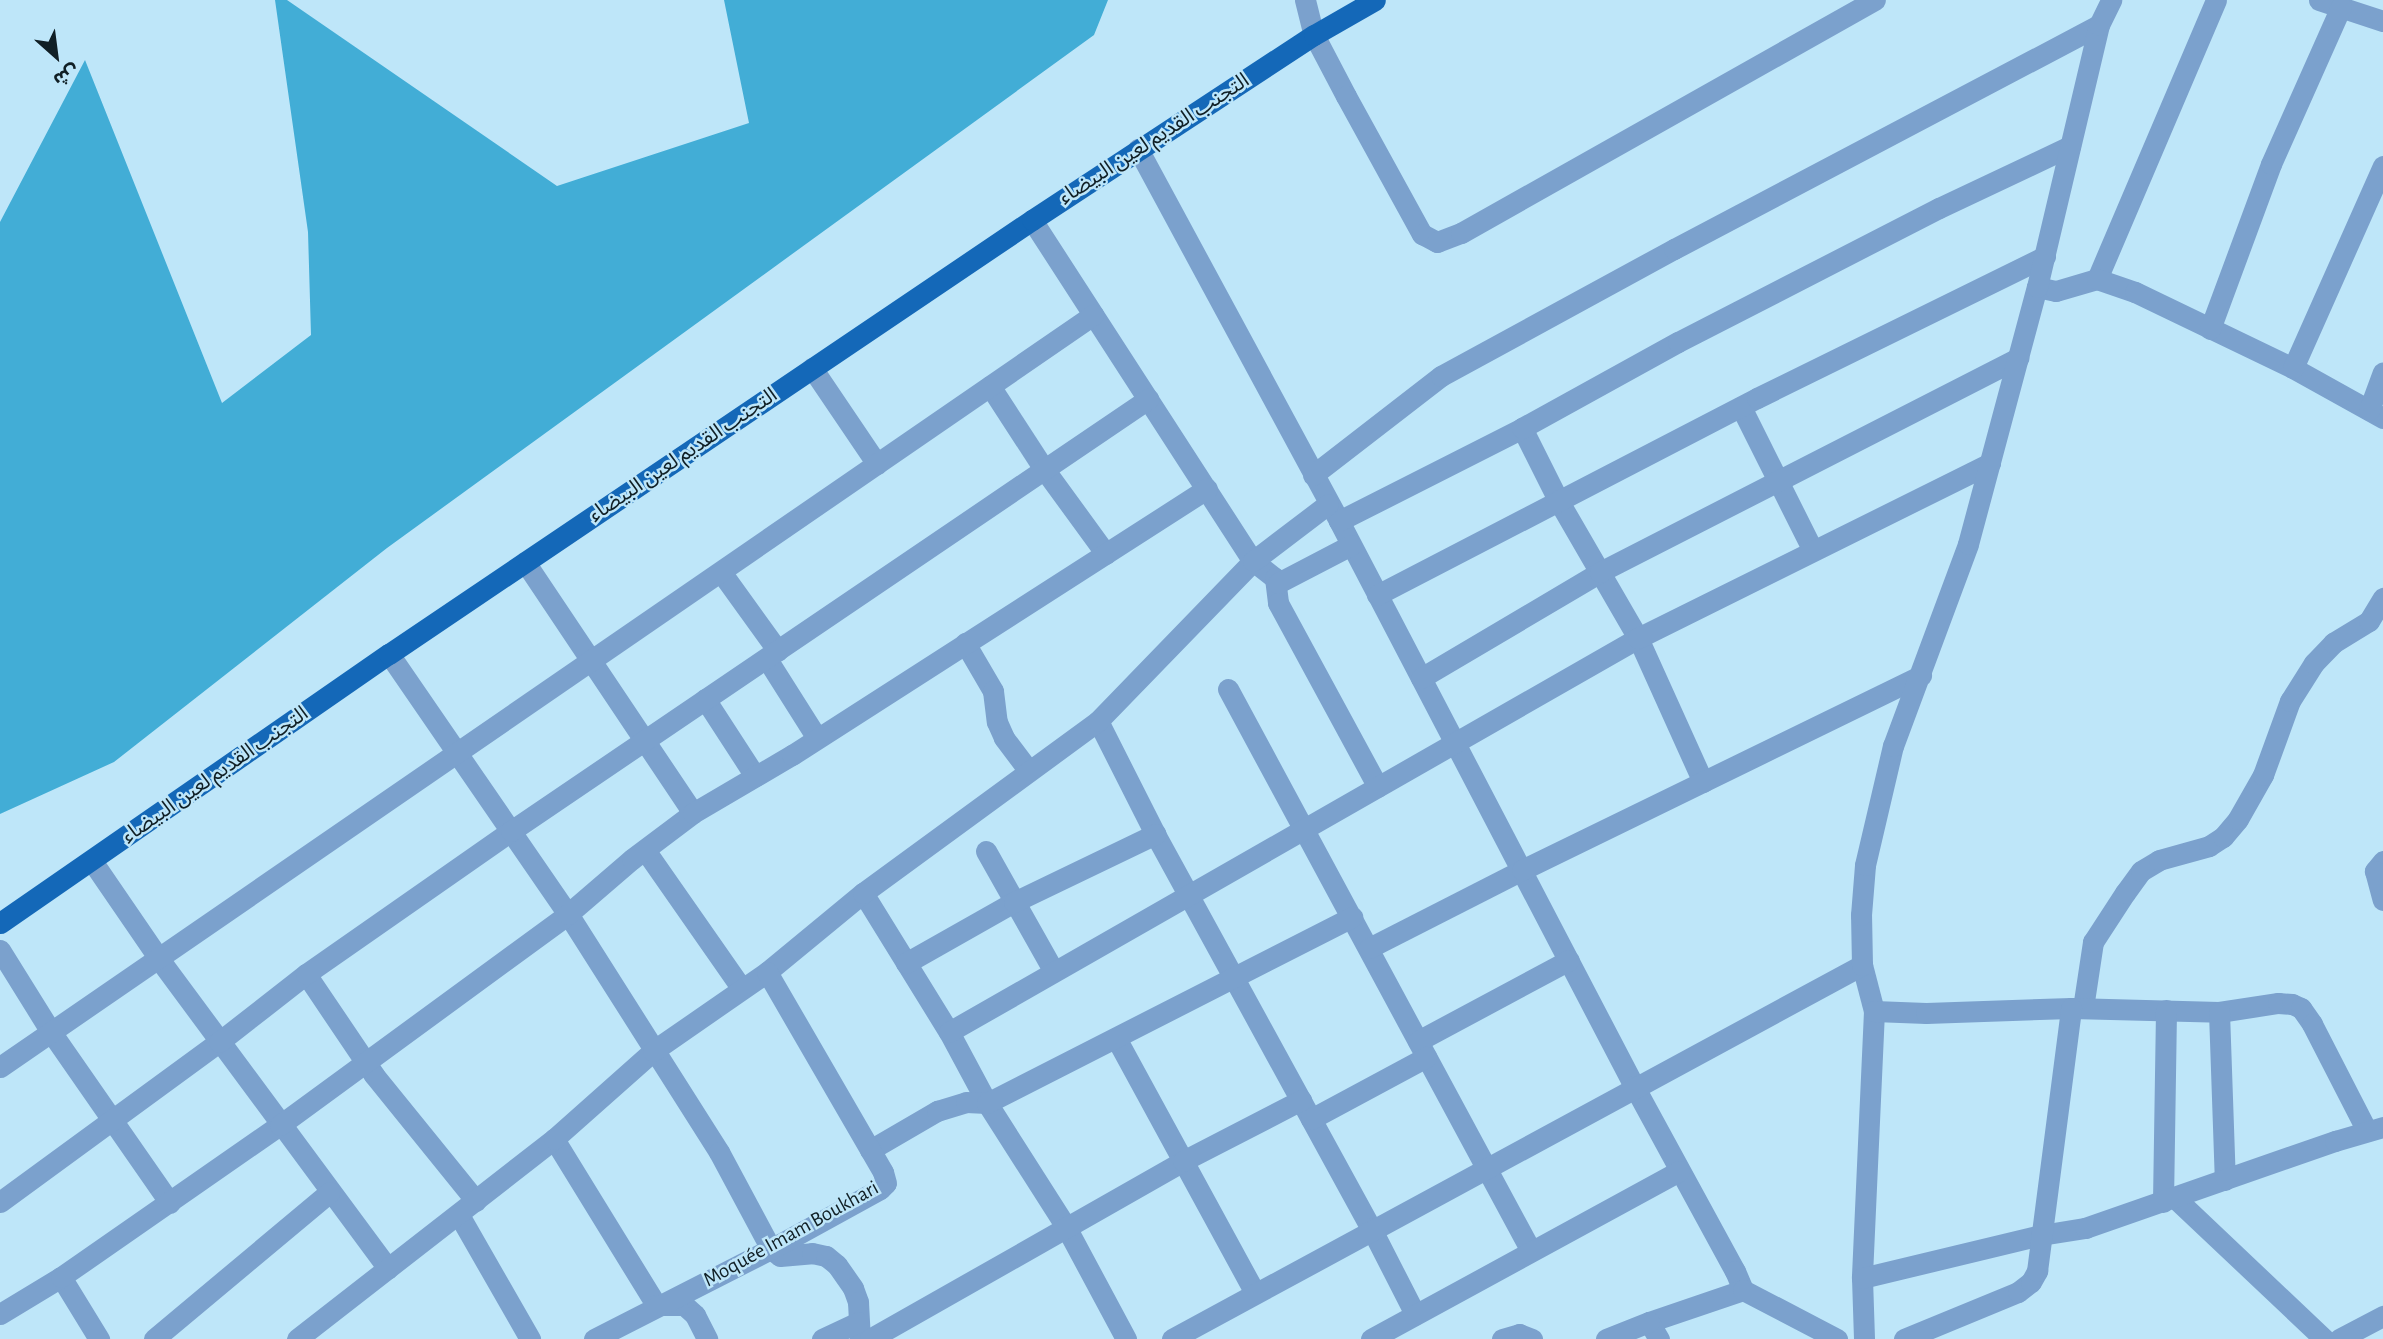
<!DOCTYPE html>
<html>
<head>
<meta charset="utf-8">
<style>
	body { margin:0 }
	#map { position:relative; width:2383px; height:1339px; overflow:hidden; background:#bee6f9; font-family:"Alegreya Sans","Noto Sans Arabic",sans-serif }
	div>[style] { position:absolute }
	.forest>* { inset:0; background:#42add6 }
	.minor>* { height:21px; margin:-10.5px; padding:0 10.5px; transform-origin:10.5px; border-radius:10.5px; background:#7ba1cd }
	.major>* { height:21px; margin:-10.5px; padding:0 10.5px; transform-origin:10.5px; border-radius:10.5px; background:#1468b8 }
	span { translate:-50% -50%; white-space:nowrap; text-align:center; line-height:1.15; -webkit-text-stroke:5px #bee6f9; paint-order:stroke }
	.street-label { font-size:21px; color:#101f25 }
	.north { position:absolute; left:21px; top:21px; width:70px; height:70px; -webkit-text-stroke:5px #bee6f9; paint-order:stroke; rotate:152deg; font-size:19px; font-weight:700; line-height:28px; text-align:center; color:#101f25 }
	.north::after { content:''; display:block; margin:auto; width:24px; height:32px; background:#101f25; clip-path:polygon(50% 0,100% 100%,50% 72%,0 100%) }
</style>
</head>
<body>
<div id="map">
	<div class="forest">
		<i style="clip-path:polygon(275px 0,287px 0,557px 186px,749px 123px,724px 0,1108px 0,1094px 35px,387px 548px,114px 762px,0 814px,0 222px,85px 60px,222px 403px,311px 335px,308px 232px)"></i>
	</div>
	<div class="minor">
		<i style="left:1305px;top:0;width:36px;rotate:76deg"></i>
		<i style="left:1314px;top:35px;width:69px;rotate:62.3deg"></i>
		<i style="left:1346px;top:96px;width:158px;rotate:61.2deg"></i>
		<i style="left:1422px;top:234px;width:17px;rotate:28deg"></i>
		<i style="left:1437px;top:242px;width:26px;rotate:-21deg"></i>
		<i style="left:1461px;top:233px;width:475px;rotate:-29.4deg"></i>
		<i style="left:2319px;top:0;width:67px;rotate:18.2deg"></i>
		<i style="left:1138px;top:149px;width:423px;rotate:61.6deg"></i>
		<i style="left:1339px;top:521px;width:637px;rotate:62.43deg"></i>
		<i style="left:1634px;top:1086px;width:211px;rotate:61.4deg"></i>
		<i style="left:1735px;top:1271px;width:21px;rotate:67deg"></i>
		<i style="left:1743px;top:1290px;width:99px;rotate:161.2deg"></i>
		<i style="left:1649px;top:1322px;width:20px;rotate:60deg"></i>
		<i style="left:1032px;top:220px;width:406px;rotate:57.1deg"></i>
		<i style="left:1253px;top:561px;width:28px;rotate:38deg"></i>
		<i style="left:1275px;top:578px;width:25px;rotate:83deg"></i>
		<i style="left:1278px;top:603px;width:209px;rotate:61.5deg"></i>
		<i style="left:2097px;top:279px;width:303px;rotate:-66.9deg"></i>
		<i style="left:2037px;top:287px;width:19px;rotate:12deg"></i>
		<i style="left:2056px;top:291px;width:43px;rotate:-16.3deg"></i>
		<i style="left:2097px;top:279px;width:40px;rotate:18.9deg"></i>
		<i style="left:2135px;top:292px;width:175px;rotate:25.7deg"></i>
		<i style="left:2293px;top:368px;width:103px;rotate:29.1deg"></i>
		<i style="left:2210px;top:329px;width:176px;rotate:-69.7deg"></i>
		<i style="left:2271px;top:164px;width:172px;rotate:-66deg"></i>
		<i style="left:812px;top:368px;width:116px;rotate:55.9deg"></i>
		<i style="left:2293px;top:368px;width:221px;rotate:-66deg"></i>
		<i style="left:990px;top:386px;width:99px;rotate:57deg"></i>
		<i style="left:1044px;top:469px;width:105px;rotate:53.9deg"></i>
		<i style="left:1741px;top:407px;width:159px;rotate:63.4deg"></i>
		<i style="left:2369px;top:410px;width:40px;rotate:-69.8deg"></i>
		<i style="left:1522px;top:428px;width:80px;rotate:63.4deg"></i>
		<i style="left:1558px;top:500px;width:160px;rotate:59.9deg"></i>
		<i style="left:1638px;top:638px;width:158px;rotate:65.7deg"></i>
		<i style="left:1313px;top:475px;width:162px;rotate:-37.7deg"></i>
		<i style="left:1441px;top:376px;width:265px;rotate:-28.6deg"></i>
		<i style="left:1674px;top:249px;width:480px;rotate:-27.8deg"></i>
		<i style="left:1339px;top:521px;width:205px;rotate:-26.9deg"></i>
		<i style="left:1522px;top:428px;width:178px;rotate:-28.9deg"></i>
		<i style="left:1678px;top:342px;width:293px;rotate:-27.2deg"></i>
		<i style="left:1939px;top:208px;width:145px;rotate:-25.3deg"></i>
		<i style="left:525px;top:562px;width:302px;rotate:56.2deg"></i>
		<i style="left:721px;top:572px;width:97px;rotate:54.2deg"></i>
		<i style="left:1278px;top:583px;width:82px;rotate:-27.5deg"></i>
		<i style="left:1377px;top:595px;width:428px;rotate:-27.4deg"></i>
		<i style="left:1757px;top:398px;width:321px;rotate:-26.2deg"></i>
		<i style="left:965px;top:643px;width:56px;rotate:59.7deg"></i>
		<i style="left:993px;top:691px;width:31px;rotate:83deg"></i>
		<i style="left:997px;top:722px;width:17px;rotate:66deg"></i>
		<i style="left:1004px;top:738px;width:41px;rotate:52.9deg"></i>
		<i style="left:389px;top:654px;width:316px;rotate:55.5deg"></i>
		<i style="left:568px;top:914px;width:282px;rotate:57.6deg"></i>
		<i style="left:719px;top:1152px;width:110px;rotate:61.8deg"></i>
		<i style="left:771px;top:1249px;width:11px;rotate:38deg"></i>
		<i style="left:780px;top:1256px;width:32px;rotate:-5deg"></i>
		<i style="left:812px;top:1253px;width:14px;rotate:12deg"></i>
		<i style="left:826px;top:1256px;width:14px;rotate:39deg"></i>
		<i style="left:837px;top:1265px;width:28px;rotate:55deg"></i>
		<i style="left:853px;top:1288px;width:15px;rotate:70deg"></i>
		<i style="left:858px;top:1302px;width:37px;rotate:87deg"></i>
		<i style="left:767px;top:659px;width:93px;rotate:57.7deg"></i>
		<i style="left:1421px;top:678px;width:208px;rotate:-30.6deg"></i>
		<i style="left:1600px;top:572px;width:470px;rotate:-27.1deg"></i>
		<i style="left:1228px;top:689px;width:638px;rotate:61.67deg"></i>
		<i style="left:705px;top:699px;width:92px;rotate:57deg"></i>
		<i style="left:1098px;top:721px;width:127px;rotate:63.2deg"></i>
		<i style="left:1155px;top:834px;width:449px;rotate:61.3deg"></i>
		<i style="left:1371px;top:1228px;width:97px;rotate:62.9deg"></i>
		<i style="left:645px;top:850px;width:169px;rotate:55.1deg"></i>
		<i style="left:986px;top:851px;width:137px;rotate:60.6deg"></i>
		<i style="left:92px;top:861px;width:119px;rotate:55.6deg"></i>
		<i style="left:159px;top:959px;width:385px;rotate:53.5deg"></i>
		<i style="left:2383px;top:861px;width:13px;rotate:129deg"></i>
		<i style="left:2375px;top:871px;width:30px;rotate:75deg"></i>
		<i style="left:863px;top:893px;width:163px;rotate:58.3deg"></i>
		<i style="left:949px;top:1032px;width:81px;rotate:61.8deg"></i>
		<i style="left:987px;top:1103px;width:147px;rotate:57.5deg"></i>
		<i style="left:1066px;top:1227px;width:127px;rotate:61.8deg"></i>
		<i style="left:1369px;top:948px;width:172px;rotate:-27deg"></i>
		<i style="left:1522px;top:870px;width:444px;rotate:-26deg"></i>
		<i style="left:0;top:950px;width:97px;rotate:58.1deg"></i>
		<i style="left:51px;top:1032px;width:208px;rotate:55.2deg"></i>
		<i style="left:906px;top:963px;width:124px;rotate:-29.5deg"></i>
		<i style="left:1014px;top:902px;width:157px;rotate:-25.7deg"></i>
		<i style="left:1862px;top:965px;width:48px;rotate:75.4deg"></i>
		<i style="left:1874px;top:1011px;width:267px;rotate:92.6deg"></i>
		<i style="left:1862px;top:1278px;width:61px;rotate:88.1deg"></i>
		<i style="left:306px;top:974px;width:122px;rotate:56deg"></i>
		<i style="left:374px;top:1075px;width:162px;rotate:51deg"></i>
		<i style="left:2083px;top:1008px;width:67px;rotate:-81.4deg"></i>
		<i style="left:2093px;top:942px;width:59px;rotate:-56.9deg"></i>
		<i style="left:2125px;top:893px;width:27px;rotate:-54deg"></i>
		<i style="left:2141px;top:871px;width:21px;rotate:-31deg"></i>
		<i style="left:2159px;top:860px;width:52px;rotate:-15.6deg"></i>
		<i style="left:2209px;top:846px;width:17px;rotate:-33deg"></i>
		<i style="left:2223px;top:837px;width:23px;rotate:-50deg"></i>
		<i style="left:2238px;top:819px;width:51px;rotate:-60.4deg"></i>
		<i style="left:2263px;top:775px;width:79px;rotate:-70deg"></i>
		<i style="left:2290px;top:701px;width:45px;rotate:-57.7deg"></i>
		<i style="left:2314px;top:663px;width:28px;rotate:-46deg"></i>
		<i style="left:2333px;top:643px;width:42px;rotate:-31.4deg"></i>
		<i style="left:2369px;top:621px;width:27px;rotate:-59deg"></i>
		<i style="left:1874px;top:1011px;width:52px;rotate:2.2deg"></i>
		<i style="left:1926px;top:1013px;width:145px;rotate:-2deg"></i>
		<i style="left:2071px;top:1008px;width:148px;rotate:1.5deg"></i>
		<i style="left:2219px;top:1012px;width:60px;rotate:-8.7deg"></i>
		<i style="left:2278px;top:1003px;width:14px;rotate:4deg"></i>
		<i style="left:2292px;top:1004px;width:10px;rotate:24deg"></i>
		<i style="left:2301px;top:1008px;width:19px;rotate:55deg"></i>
		<i style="left:2312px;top:1024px;width:120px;rotate:62.8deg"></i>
		<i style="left:2219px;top:1012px;width:168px;rotate:88deg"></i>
		<i style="left:949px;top:1032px;width:794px;rotate:-29.76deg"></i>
		<i style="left:1638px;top:638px;width:393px;rotate:-26.4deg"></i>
		<i style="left:1116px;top:1038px;width:290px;rotate:61.4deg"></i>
		<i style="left:1418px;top:1041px;width:171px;rotate:-28.2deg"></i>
		<i style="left:0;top:1067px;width:1327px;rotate:-34.53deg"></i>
		<i style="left:1311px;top:1119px;width:131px;rotate:-28.3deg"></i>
		<i style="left:554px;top:1139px;width:195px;rotate:58.4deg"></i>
		<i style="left:656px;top:1305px;width:28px"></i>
		<i style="left:684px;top:1305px;width:15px;rotate:42deg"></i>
		<i style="left:695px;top:1315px;width:27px;rotate:63deg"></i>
		<i style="left:870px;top:1150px;width:78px;rotate:-30.2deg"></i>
		<i style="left:937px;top:1111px;width:30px;rotate:-17deg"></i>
		<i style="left:966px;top:1102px;width:21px;rotate:3deg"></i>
		<i style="left:987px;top:1103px;width:410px;rotate:-27deg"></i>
		<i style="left:2175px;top:1198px;width:205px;rotate:43.4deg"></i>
		<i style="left:0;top:1202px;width:271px;rotate:-36.2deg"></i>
		<i style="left:219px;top:1042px;width:110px;rotate:-38deg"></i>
		<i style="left:306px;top:974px;width:250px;rotate:-34.9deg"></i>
		<i style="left:511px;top:831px;width:770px;rotate:-34.14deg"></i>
		<i style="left:2163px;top:1202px;width:192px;rotate:-89.1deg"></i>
		<i style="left:459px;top:1215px;width:143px;rotate:60.2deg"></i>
		<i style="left:61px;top:1277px;width:73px;rotate:58.5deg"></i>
		<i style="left:1862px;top:1278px;width:184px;rotate:-13.5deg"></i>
		<i style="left:2041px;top:1235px;width:45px;rotate:-9deg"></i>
		<i style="left:2085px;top:1228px;width:265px;rotate:-19.2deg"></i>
		<i style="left:2335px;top:1141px;width:50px;rotate:-16.3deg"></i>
		<i style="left:1743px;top:1290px;width:106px;rotate:27.5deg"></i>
		<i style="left:0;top:1314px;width:71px;rotate:-31.2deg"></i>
		<i style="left:61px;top:1277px;width:267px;rotate:-34.8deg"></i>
		<i style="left:280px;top:1125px;width:357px;rotate:-36.2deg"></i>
		<i style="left:568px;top:914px;width:84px;rotate:-40.7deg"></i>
		<i style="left:632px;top:859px;width:76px;rotate:-37deg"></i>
		<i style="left:693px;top:813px;width:115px;rotate:-30.4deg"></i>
		<i style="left:792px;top:755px;width:493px;rotate:-32.7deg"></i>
		<i style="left:154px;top:1339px;width:229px;rotate:-39.9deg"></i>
		<i style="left:297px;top:1339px;width:326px;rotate:-37.9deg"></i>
		<i style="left:554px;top:1139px;width:132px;rotate:-41.6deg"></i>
		<i style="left:653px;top:1051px;width:139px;rotate:-34.7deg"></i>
		<i style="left:767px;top:972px;width:124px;rotate:-39.5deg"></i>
		<i style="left:863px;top:893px;width:291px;rotate:-36.2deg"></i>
		<i style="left:1098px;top:721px;width:223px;rotate:-45.9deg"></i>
		<i style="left:1253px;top:561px;width:94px;rotate:-37.2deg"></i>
		<i style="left:594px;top:1339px;width:199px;rotate:-27deg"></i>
		<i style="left:771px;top:1249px;width:124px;rotate:-28.8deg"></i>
		<i style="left:880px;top:1189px;width:8px;rotate:-45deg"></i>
		<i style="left:886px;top:1183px;width:11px;rotate:-105deg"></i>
		<i style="left:883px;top:1172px;width:231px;rotate:-120.1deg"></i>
		<i style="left:822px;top:1339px;width:40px;rotate:-25deg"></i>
		<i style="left:870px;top:1339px;width:360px;rotate:-29.6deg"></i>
		<i style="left:1183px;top:1161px;width:133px;rotate:-27.3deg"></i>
		<i style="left:1172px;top:1339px;width:785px;rotate:-28.46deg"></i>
		<i style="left:1862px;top:965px;width:50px;rotate:-91.1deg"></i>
		<i style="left:1861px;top:915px;width:50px;rotate:-85.4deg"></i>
		<i style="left:1865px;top:865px;width:122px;rotate:-76.8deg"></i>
		<i style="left:1893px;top:746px;width:215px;rotate:-69.6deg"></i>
		<i style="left:1968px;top:544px;width:266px;rotate:-75deg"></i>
		<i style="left:2037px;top:287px;width:269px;rotate:-76.7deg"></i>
		<i style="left:2099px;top:25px;width:28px;rotate:-64deg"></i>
		<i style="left:1371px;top:1339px;width:351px;rotate:-28.6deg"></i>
		<i style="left:1502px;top:1339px;width:18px;rotate:-16deg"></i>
		<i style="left:1519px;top:1334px;width:14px;rotate:21deg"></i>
		<i style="left:1606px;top:1339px;width:46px;rotate:-21.6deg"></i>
		<i style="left:1904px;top:1339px;width:123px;rotate:-22.4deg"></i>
		<i style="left:2018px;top:1292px;width:16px;rotate:-38deg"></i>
		<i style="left:2031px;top:1282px;width:13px;rotate:-61deg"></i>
		<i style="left:2037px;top:1271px;width:265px;rotate:-82.6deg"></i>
		<i style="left:2339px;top:1339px;width:50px;rotate:-27.6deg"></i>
	</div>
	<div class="major">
		<i style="left:0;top:923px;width:473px;rotate:-34.7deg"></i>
		<i style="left:389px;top:654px;width:776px;rotate:-34.02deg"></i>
		<i style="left:1032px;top:220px;width:337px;rotate:-33.3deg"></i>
		<i style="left:1314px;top:35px;width:70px;rotate:-29.8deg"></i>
	</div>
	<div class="street-label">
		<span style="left:1154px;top:139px;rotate:-33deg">التجنب القديم لعين البيضاء</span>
		<span style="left:683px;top:455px;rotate:-34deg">التجنب القديم لعين البيضاء</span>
		<span style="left:215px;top:775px;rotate:-35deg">التجنب القديم لعين البيضاء</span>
		<span style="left:791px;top:1234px;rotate:-29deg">Moquée Imam Boukhari</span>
	</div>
	<div class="north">ش</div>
</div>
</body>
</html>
